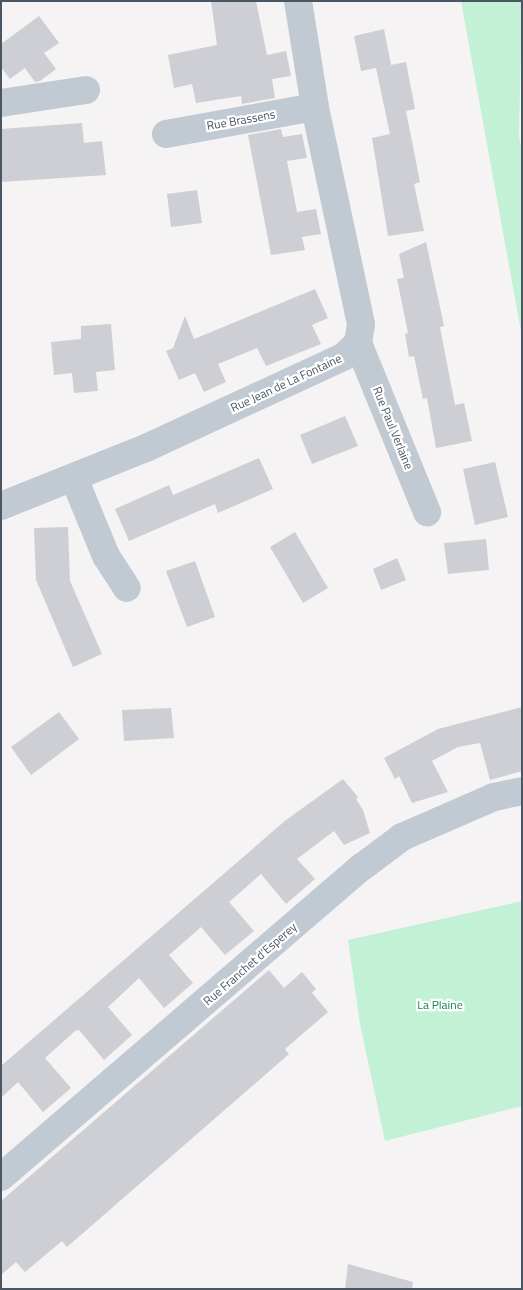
<!DOCTYPE html>
<html>
<head>
<meta charset="utf-8">
<style>
	body { margin:0 }
	#map { position:relative; width:523px; height:1290px; overflow:hidden; background:#f5f3f3; font-family:"Titillium Web",sans-serif }
	div>[style] { position:absolute }
	.green>* { inset:0; background:#c3f1d5 }
	.building>* { inset:0; background:#cdcfd5 }
	.minor>* { height:28px; margin:-14px; padding:0 14px; transform-origin:14px; border-radius:14px; background:#c1cad2 }
	span { translate:-50% -50%; white-space:nowrap; text-align:center; line-height:1.15; -webkit-text-stroke:4.5px #fff; paint-order:stroke }
	.street-label { font-size:12px; color:#4a5661 }
	.park-label { font-size:12px; color:#17864f }
	.frame { position:absolute; inset:0; border:2px solid #4a5661; pointer-events:none }
</style>
</head>
<body>
<div id="map">
	<div class="green">
		<i style="clip-path:polygon(461px 1px,522px 1px,519px 136px,522px 151px,522px 337px)"></i>
		<i style="clip-path:polygon(522px 901px,522px 1106px,385px 1141px,360px 1024px,348px 940px)"></i>
	</div>
	<div class="building">
		<i style="clip-path:polygon(211px 1px,256px 1px,267px 55px,286px 51px,291px 76px,272px 79px,275px 98px,242px 104px,241px 96px,196px 103px,192px 84px,174px 88px,168px 55px,217px 45px)"></i>
		<i style="clip-path:polygon(39px 16px,59px 43px,44px 53px,56px 69px,40px 81px,35px 82px,25px 68px,10px 79px,1px 67px,1px 44px)"></i>
		<i style="clip-path:polygon(384px 29px,391px 65px,406px 62px,415px 109px,406px 111px,420px 182px,414px 184px,424px 231px,388px 236px,372px 138px,390px 134px,376px 68px,361px 71px,354px 36px)"></i>
		<i style="clip-path:polygon(82px 123px,84px 143px,102px 141px,106px 175px,1px 182px,1px 129px)"></i>
		<i style="clip-path:polygon(281px 129px,283px 137px,302px 134px,307px 158px,287px 161px,297px 212px,316px 209px,321px 234px,302px 237px,305px 250px,271px 255px,248px 135px)"></i>
		<i style="clip-path:polygon(197px 190px,202px 223px,171px 227px,167px 194px)"></i>
		<i style="clip-path:polygon(426px 242px,444px 326px,440px 327px,455px 405px,464px 403px,472px 441px,436px 448px,427px 398px,423px 399px,414px 356px,409px 357px,405px 334px,408px 333px,397px 279px,404px 278px,399px 254px)"></i>
		<i style="clip-path:polygon(315px 289px,328px 318px,312px 325px,321px 344px,266px 366px,257px 348px,218px 364px,226px 382px,204px 392px,195px 373px,179px 380px,166px 351px,173px 348px,185px 316px,194px 339px)"></i>
		<i style="clip-path:polygon(111px 324px,115px 370px,96px 372px,98px 391px,74px 393px,72px 373px,54px 375px,51px 342px,81px 339px,81px 326px)"></i>
		<i style="clip-path:polygon(345px 416px,358px 446px,312px 464px,300px 435px)"></i>
		<i style="clip-path:polygon(259px 458px,273px 489px,218px 513px,215px 504px,129px 541px,115px 509px,169px 485px,173px 495px)"></i>
		<i style="clip-path:polygon(495px 462px,508px 517px,475px 525px,463px 469px)"></i>
		<i style="clip-path:polygon(68px 527px,70px 581px,102px 654px,73px 667px,36px 580px,34px 528px)"></i>
		<i style="clip-path:polygon(295px 532px,328px 588px,303px 603px,270px 547px)"></i>
		<i style="clip-path:polygon(486px 539px,489px 570px,448px 574px,444px 543px)"></i>
		<i style="clip-path:polygon(397px 558px,406px 580px,381px 590px,373px 569px)"></i>
		<i style="clip-path:polygon(195px 561px,215px 617px,187px 627px,166px 571px)"></i>
		<i style="clip-path:polygon(522px 707px,522px 771px,490px 780px,480px 743px,458px 747px,432px 761px,448px 792px,412px 803px,399px 776px,395px 779px,384px 758px,438px 729px)"></i>
		<i style="clip-path:polygon(171px 708px,174px 738px,124px 741px,122px 710px)"></i>
		<i style="clip-path:polygon(59px 712px,79px 739px,31px 775px,11px 747px)"></i>
		<i style="clip-path:polygon(343px 779px,358px 797px,356px 799px,363px 810px,370px 833px,344px 845px,334px 831px,297px 859px,315px 879px,286px 904px,261px 874px,229px 902px,254px 931px,225px 955px,201px 927px,169px 955px,193px 983px,164px 1008px,139px 978px,108px 1007px,132px 1035px,104px 1060px,79px 1030px,75px 1031px,45px 1058px,71px 1088px,43px 1112px,18px 1082px,1px 1098px,1px 1066px,286px 820px)"></i>
		<i style="clip-path:polygon(269px 970px,284px 988px,302px 972px,316px 989px,312px 993px,328px 1012px,285px 1049px,289px 1054px,67px 1247px,62px 1241px,25px 1272px,16px 1262px,1px 1275px,1px 1201px)"></i>
		<i style="clip-path:polygon(348px 1264px,413px 1282px,412px 1289px,345px 1289px)"></i>
	</div>
	<div class="minor">
		<i style="left:1px;top:103px;width:86px;rotate:-8.7deg"></i>
		<i style="left:166px;top:134px;width:151px;rotate:-10.3deg"></i>
		<i style="left:358px;top:343px;width:183px;rotate:67.8deg"></i>
		<i style="left:74px;top:478px;width:84px;rotate:67.7deg"></i>
		<i style="left:106px;top:556px;width:38px;rotate:57deg"></i>
		<i style="left:1px;top:506px;width:156px;rotate:-21.8deg"></i>
		<i style="left:146px;top:448px;width:217px;rotate:-24.8deg"></i>
		<i style="left:343px;top:357px;width:21px;rotate:-43deg"></i>
		<i style="left:358px;top:343px;width:19px;rotate:-81deg"></i>
		<i style="left:361px;top:324px;width:222px;rotate:-102deg"></i>
		<i style="left:315px;top:107px;width:107px;rotate:-99.1deg"></i>
		<i style="left:1px;top:1177px;width:476px;rotate:-40.7deg"></i>
		<i style="left:362px;top:867px;width:50px;rotate:-36.9deg"></i>
		<i style="left:402px;top:837px;width:100px;rotate:-23.5deg"></i>
		<i style="left:494px;top:797px;width:29px;rotate:-12deg"></i>
	</div>
	<div class="street-label">
		<span style="left:241px;top:120px;rotate:-10deg">Rue Brassens</span>
		<span style="left:286px;top:383px;rotate:-25deg">Rue Jean de La Fontaine</span>
		<span style="left:393px;top:428px;rotate:68deg">Rue Paul Verlaine</span>
		<span style="left:250px;top:964px;rotate:-41deg">Rue Franchet d'Esperey</span>
	</div>
	<div class="park-label">
		<span style="left:440px;top:1005px">La Plaine</span>
	</div>
	<div class="frame"></div>
</div>
</body>
</html>
